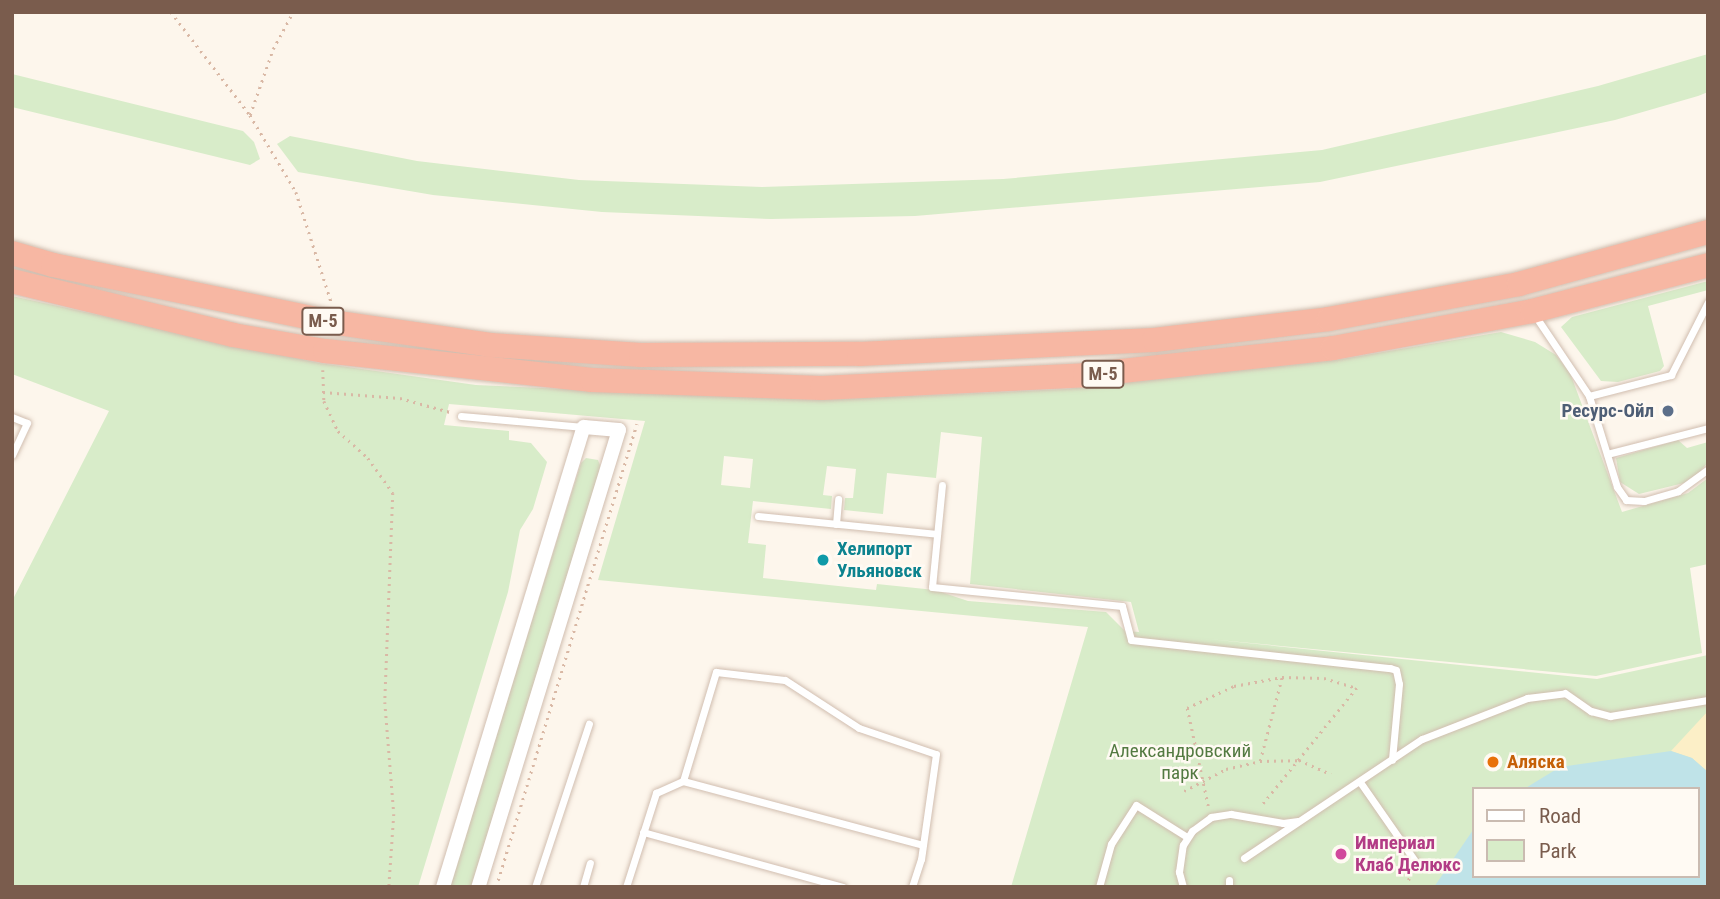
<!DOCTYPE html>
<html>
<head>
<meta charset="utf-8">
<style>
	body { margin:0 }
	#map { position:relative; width:1720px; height:899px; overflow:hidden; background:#fdf6ec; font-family:"Roboto Condensed",sans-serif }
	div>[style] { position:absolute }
	.green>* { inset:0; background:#d8ecc9 }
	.sand>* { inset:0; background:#fcefc7 }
	.water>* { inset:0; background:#bfe3e8 }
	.path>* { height:2.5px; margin-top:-1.25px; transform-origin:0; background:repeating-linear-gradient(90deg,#d9b8a5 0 2px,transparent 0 7px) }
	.roads { filter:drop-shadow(0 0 2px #d1beb0) drop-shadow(0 0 2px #d1beb0) }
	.lane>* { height:7px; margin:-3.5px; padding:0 3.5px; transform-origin:3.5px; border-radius:3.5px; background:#fff }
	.street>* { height:14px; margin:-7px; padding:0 7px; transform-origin:7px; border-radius:7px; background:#fff }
	.highway>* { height:24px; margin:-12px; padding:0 12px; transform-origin:12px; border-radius:12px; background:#f7b7a3 }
	.dots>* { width:19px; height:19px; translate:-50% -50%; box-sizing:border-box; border:4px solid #fffaf3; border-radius:50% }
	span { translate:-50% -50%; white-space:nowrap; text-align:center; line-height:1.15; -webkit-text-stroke:5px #fffaf3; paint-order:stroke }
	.shield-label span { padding:2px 5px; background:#fffaf3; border:2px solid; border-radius:5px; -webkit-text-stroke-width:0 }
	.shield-label { font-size:18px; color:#7a5c4d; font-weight:700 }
	.service-label { font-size:19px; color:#4e5e75; font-weight:700 }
	.right { translate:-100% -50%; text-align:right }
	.culture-label { font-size:19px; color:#0d838f; font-weight:700 }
	.left { translate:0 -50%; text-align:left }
	.park-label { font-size:19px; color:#537a41 }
	.food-label { font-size:19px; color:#c56008; font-weight:700 }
	.hotel-label { font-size:19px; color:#b23c85; font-weight:700 }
	.frame { position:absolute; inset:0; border:14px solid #7a5c4d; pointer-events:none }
	.legend { position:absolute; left:1472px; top:787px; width:228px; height:91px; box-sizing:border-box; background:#fffaf3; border:2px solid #cabbb1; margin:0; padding:9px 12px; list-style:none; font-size:21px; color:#7a5c4d }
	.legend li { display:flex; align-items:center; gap:14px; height:35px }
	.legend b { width:35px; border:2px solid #cabbb1 }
</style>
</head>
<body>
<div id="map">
	<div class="green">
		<i style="clip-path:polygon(1708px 54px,1708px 92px,1698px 96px,1615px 120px,1320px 182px,915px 216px,771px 219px,602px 212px,433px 195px,298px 172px,277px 144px,290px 136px,417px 161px,579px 180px,762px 187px,1003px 179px,1322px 150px,1598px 86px)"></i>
		<i style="clip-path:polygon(12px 74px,243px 131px,254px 142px,260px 159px,250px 165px,12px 107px)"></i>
		<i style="clip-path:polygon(1708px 281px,1708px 290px,1648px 306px,1664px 366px,1660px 371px,1618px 382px,1601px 381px,1561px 327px,1572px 317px)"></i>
		<i style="clip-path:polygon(evenodd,12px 296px,319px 363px,476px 385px,818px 400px,1066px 389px,1336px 360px,1501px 332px,1535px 342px,1556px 355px,1570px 373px,1622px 512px,1688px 493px,1708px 478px,1708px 564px,1690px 568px,1702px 653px,1596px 676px,1208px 639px,1597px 679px,1708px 655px,1708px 887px,1011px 887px,1088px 627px,598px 580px,645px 421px,449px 404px,444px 425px,509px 431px,509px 440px,531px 443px,547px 462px,533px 509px,520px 530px,508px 592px,418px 887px,12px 887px,12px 601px,109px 411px,12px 374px,12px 296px,941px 432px,982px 437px,970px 584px,1131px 602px,1139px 632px,1125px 631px,1106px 612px,968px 601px,935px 590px,877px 584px,876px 590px,763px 578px,766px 545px,748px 543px,753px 501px,831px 509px,832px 496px,823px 495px,827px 466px,856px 469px,853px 498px,845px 498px,844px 510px,883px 514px,887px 473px,936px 478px,941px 432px,12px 296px,724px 456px,753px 459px,750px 488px,721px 485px,724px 456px,12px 296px,1473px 789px,1697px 789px,1697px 876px,1473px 876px,1473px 789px)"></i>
		<i style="clip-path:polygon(1678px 440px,1687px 448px,1708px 442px,1708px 462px,1699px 473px,1684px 483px,1639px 494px,1620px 482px,1616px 458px)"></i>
		<i style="clip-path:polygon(586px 458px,598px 460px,601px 468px,471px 887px,449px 887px,581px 463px)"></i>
	</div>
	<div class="sand">
		<i style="clip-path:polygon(1708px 711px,1708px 772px,1692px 758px,1671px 751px)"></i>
	</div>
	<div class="water">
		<i style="clip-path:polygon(1671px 751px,1692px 758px,1708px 772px,1708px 887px,1434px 887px,1473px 830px,1473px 876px,1697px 876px,1697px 789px,1524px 789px,1560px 767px)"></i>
	</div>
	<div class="path">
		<i style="left:171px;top:12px;width:130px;rotate:52.5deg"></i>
		<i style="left:250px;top:115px;width:90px;rotate:59.1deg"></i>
		<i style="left:296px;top:192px;width:118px;rotate:72.2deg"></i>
		<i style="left:250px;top:115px;width:70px;rotate:-70.8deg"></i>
		<i style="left:273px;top:49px;width:42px;rotate:-61.6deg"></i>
		<i style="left:323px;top:370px;width:31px;rotate:88deg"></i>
		<i style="left:324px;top:401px;width:33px;rotate:65deg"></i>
		<i style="left:338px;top:431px;width:40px;rotate:42deg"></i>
		<i style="left:368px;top:458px;width:43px;rotate:54.5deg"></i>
		<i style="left:393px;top:493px;width:209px;rotate:92.2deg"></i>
		<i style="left:385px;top:702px;width:112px;rotate:85.4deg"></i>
		<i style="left:394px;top:814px;width:73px;rotate:93.9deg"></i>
		<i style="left:323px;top:392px;width:77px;rotate:4.5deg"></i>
		<i style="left:400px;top:398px;width:52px;rotate:15.6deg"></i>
		<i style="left:1260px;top:761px;width:87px;rotate:-75.3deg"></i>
		<i style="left:1184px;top:791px;width:47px;rotate:-27.6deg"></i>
		<i style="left:1226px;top:769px;width:35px;rotate:-13deg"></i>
		<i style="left:1260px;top:761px;width:39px;rotate:-1deg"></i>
		<i style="left:1299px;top:760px;width:35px;rotate:24deg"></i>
		<i style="left:1208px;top:806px;width:100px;rotate:-102.1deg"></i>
		<i style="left:1187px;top:708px;width:52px;rotate:-25.1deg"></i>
		<i style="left:1234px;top:686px;width:49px;rotate:-10.6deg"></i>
		<i style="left:1282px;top:677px;width:42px;rotate:1.4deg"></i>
		<i style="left:1324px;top:678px;width:34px;rotate:17deg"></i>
		<i style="left:1357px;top:688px;width:149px;rotate:129deg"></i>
		<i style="left:496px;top:887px;width:484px;rotate:-73.1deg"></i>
		<i style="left:1407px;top:887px;width:14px;rotate:-78deg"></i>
	</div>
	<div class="roads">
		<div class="lane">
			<i style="left:1534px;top:314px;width:99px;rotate:56.1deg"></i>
			<i style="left:1589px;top:396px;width:85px;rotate:-14.4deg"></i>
			<i style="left:1671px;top:375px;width:82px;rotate:-63.1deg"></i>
			<i style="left:1589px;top:396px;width:95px;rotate:72.9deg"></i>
			<i style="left:1617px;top:487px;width:16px;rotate:55deg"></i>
			<i style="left:1626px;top:500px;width:18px;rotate:3deg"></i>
			<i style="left:1644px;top:501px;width:35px;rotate:-16deg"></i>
			<i style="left:1678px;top:491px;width:37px;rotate:-36deg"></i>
			<i style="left:461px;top:416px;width:123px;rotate:5.1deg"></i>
			<i style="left:12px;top:417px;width:16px;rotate:22deg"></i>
			<i style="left:27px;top:423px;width:35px;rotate:115deg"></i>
			<i style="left:1607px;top:454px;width:104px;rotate:-14.4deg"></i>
			<i style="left:942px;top:485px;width:102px;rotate:95.6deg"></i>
			<i style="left:932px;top:587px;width:191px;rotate:5.7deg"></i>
			<i style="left:1122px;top:606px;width:35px;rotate:75deg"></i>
			<i style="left:1131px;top:640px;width:261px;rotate:6.2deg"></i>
			<i style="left:1390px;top:668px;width:6px;rotate:18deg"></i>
			<i style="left:1396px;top:670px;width:14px;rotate:78deg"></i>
			<i style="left:1399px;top:684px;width:76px;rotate:95.3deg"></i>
			<i style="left:758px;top:516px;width:180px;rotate:5.7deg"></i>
			<i style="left:836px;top:524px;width:25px;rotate:-85deg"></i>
			<i style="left:683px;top:781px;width:248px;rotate:14.9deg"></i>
			<i style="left:1360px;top:782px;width:100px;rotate:55.2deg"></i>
			<i style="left:643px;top:832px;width:207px;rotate:15.4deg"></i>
			<i style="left:1244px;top:858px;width:214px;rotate:-33.8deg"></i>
			<i style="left:1422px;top:739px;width:113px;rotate:-21.3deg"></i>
			<i style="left:1527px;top:698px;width:38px;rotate:-7deg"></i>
			<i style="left:1565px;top:693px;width:32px;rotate:35deg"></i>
			<i style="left:1591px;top:711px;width:20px;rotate:15deg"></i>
			<i style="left:1610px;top:716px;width:99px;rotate:-9.3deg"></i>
			<i style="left:535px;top:887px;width:172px;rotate:-71.7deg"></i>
			<i style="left:583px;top:887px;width:25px;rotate:-74deg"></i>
			<i style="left:626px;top:887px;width:99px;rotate:-72.3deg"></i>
			<i style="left:656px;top:793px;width:30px;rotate:-24deg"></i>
			<i style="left:683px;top:781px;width:114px;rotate:-73.2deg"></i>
			<i style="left:716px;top:672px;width:69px;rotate:6.6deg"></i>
			<i style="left:785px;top:680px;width:88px;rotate:33deg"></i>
			<i style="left:859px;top:728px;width:81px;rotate:18.7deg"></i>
			<i style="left:936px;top:754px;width:106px;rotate:98.1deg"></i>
			<i style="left:921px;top:859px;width:29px;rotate:108deg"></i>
			<i style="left:1099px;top:887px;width:45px;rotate:-74.4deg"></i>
			<i style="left:1111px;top:844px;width:46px;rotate:-57.3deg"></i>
			<i style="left:1136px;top:805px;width:60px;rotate:32.1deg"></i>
			<i style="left:1183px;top:887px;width:16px;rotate:-105deg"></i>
			<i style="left:1179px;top:872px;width:27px;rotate:-82deg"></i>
			<i style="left:1183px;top:845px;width:17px;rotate:-57deg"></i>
			<i style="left:1192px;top:831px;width:24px;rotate:-36deg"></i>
			<i style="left:1211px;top:817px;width:20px;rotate:-9deg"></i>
			<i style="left:1231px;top:814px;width:53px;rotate:9.8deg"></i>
			<i style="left:1283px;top:823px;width:15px;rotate:-8deg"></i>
			<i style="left:1229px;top:887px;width:7px;rotate:-90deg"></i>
		</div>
		<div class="street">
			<i style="left:443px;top:887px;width:481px;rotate:-73deg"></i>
			<i style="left:584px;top:427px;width:35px;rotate:5deg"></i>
			<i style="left:619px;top:430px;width:478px;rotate:107.1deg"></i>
		</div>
		<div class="highway">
			<i style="left:12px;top:253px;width:43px;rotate:16.3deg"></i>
			<i style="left:53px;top:265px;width:284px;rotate:11.6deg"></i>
			<i style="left:331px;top:322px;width:161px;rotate:8.2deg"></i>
			<i style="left:490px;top:345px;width:151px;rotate:3.8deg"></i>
			<i style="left:641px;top:355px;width:218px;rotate:-0.3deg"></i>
			<i style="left:859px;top:354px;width:295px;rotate:-2.7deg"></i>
			<i style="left:1154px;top:340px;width:176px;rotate:-6.8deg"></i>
			<i style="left:1329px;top:319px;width:193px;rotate:-10.4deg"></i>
			<i style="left:1519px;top:284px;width:196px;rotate:-15.4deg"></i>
			<i style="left:12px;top:281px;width:228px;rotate:13.7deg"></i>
			<i style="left:233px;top:335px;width:93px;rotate:9.9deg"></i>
			<i style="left:325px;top:351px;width:269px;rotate:6.2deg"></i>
			<i style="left:592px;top:380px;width:230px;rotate:2deg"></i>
			<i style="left:822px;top:388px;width:263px;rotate:-2.8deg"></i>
			<i style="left:1085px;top:375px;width:249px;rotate:-6.2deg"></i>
			<i style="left:1333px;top:348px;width:202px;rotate:-10.5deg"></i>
			<i style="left:1532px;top:311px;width:182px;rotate:-14.6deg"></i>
		</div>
	</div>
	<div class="dots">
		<i style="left:1668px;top:411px;background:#5c6f8a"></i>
		<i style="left:823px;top:560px;background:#0f9aa8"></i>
		<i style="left:1493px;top:762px;background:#e8710a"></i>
		<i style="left:1341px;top:854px;background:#d1479c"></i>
	</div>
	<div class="shield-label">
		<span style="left:323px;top:321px">М-5</span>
		<span style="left:1103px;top:374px">М-5</span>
	</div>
	<div class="service-label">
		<span class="right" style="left:1654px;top:411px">Ресурс-Ойл</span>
	</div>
	<div class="culture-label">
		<span class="left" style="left:837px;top:560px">Хелипорт<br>Ульяновск</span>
	</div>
	<div class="park-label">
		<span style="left:1180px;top:762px">Александровский<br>парк</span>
	</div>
	<div class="food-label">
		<span class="left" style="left:1507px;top:762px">Аляска</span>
	</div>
	<div class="hotel-label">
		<span class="left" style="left:1355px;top:854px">Империал<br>Клаб Делюкс</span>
	</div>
	<div class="frame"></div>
	<ul class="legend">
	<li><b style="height:9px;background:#fff"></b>Road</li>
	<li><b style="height:19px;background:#d8ecc9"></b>Park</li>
	</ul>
</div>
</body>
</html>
